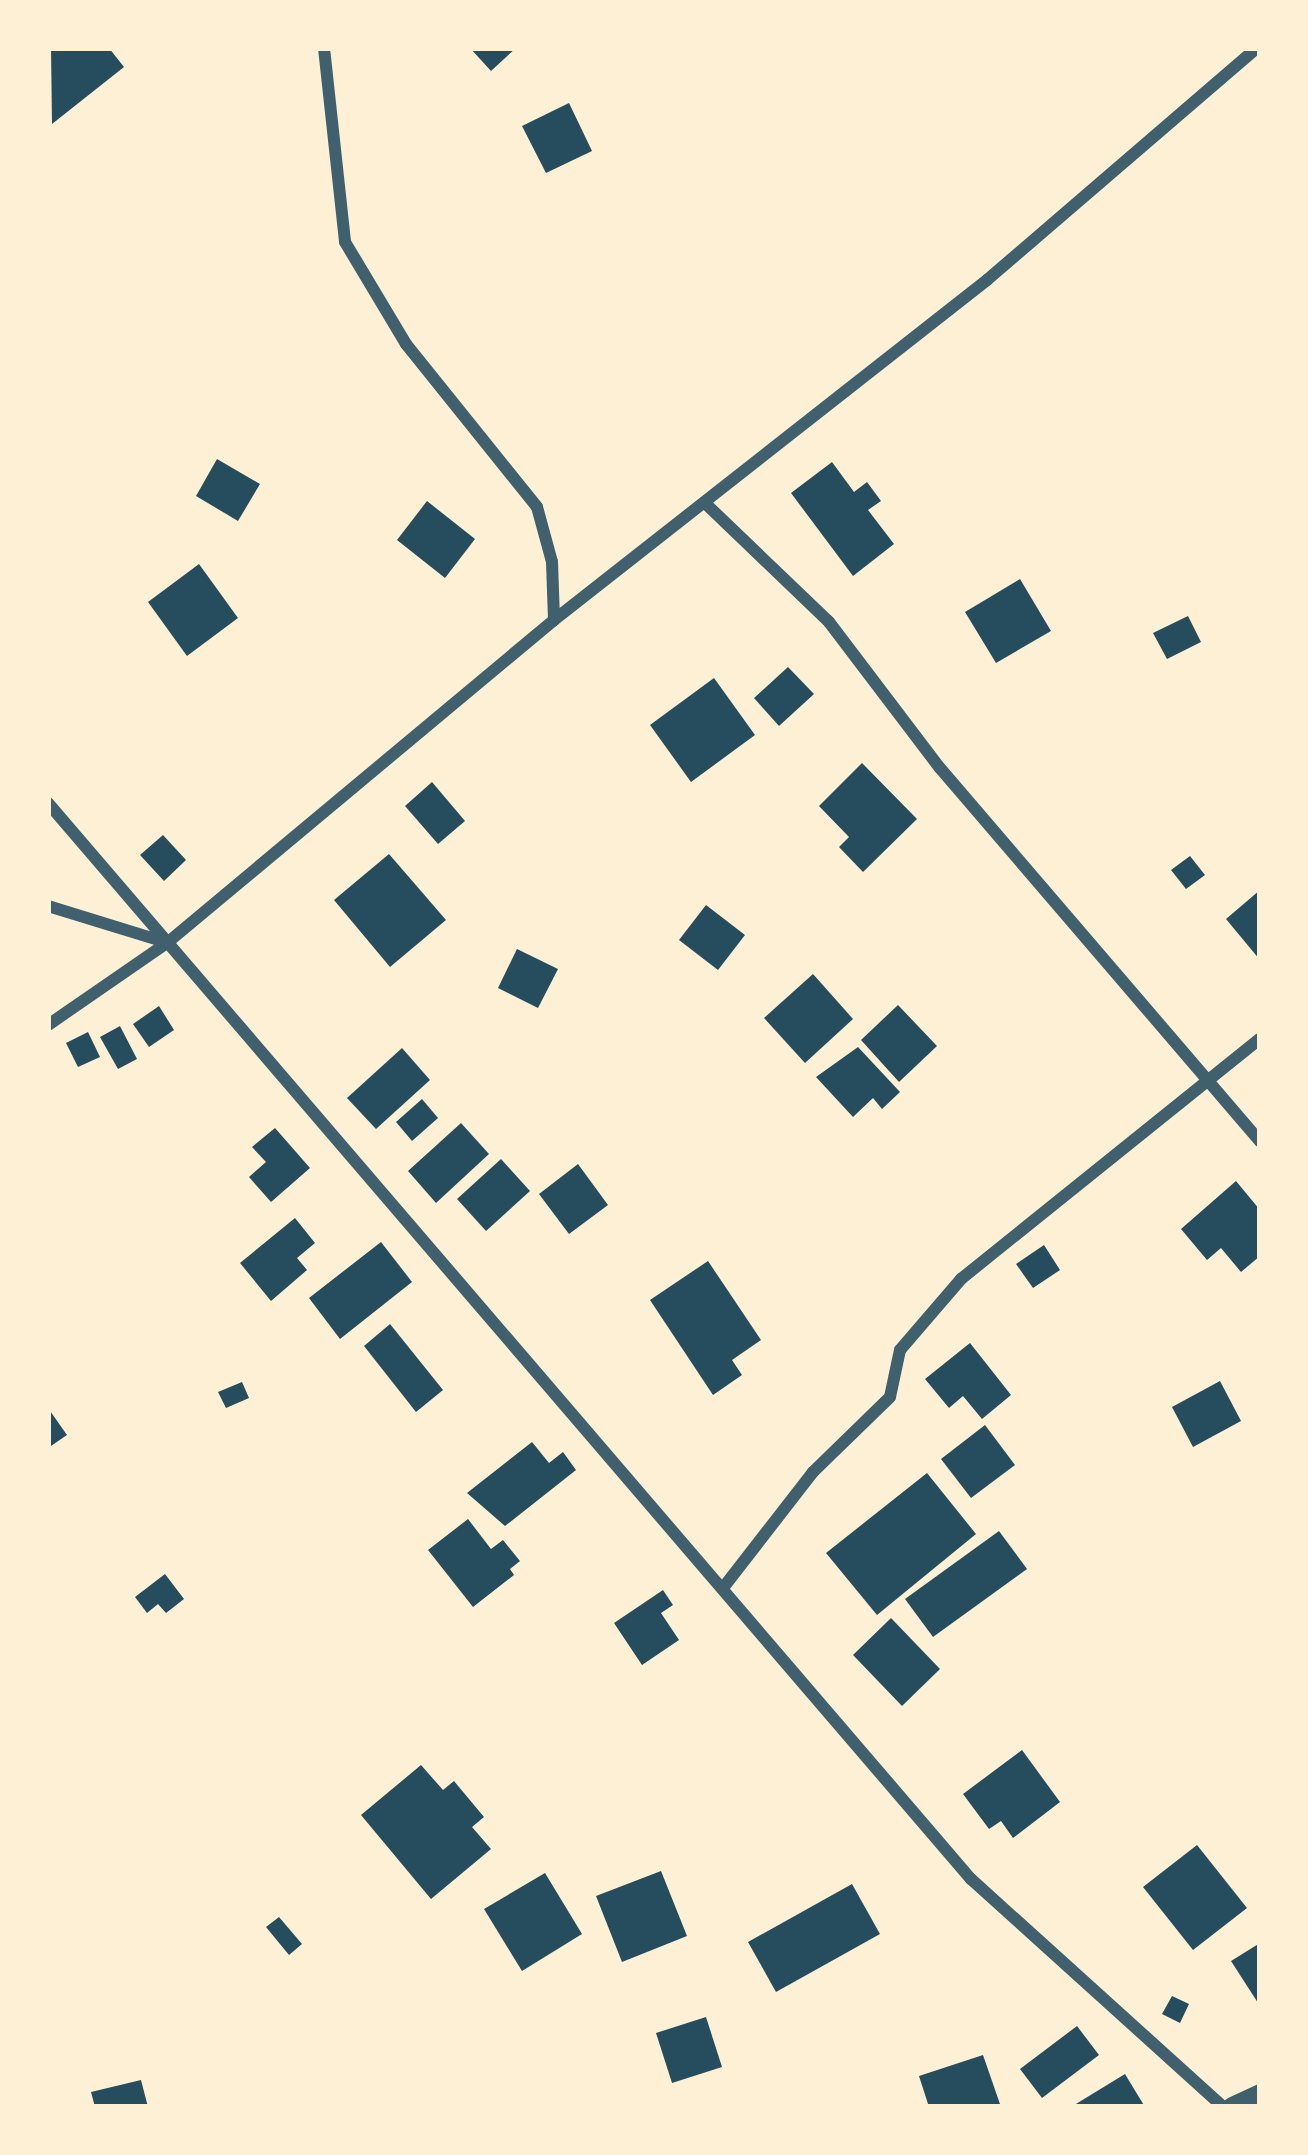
<!DOCTYPE html>
<html>
<head>
<meta charset="utf-8">
<style>
	body { margin:0 }
	#map { position:relative; width:1308px; height:2155px; overflow:hidden; background:#fdf0d5; font-family:Overpass,sans-serif }
	div>[style] { position:absolute }
	.building>* { inset:0; background:#264d5e }
	.minor>* { height:12px; margin:-6px; padding:0 6px; transform-origin:6px; border-radius:6px; background:#3f606c }
	.tertiary>* { height:21px; margin:-10.5px; padding:0 10.5px; transform-origin:10.5px; border-radius:10.5px; background:#3f606c }
	span { translate:-50% -50%; white-space:nowrap; text-align:center; line-height:1.15; -webkit-text-stroke:12px #fdf0d5; paint-order:stroke }
	.frame { position:absolute; inset:0; border:51px solid #fdf0d5; pointer-events:none }
</style>
</head>
<body>
<div id="map">
	<div class="building">
		<i style="clip-path:polygon(51px 48px,109px 48px,124px 67px,52px 124px)"></i>
		<i style="clip-path:polygon(470px 48px,516px 48px,491px 71px)"></i>
		<i style="clip-path:polygon(569px 103px,592px 151px,546px 173px,522px 126px)"></i>
		<i style="clip-path:polygon(217px 459px,260px 484px,238px 521px,196px 496px)"></i>
		<i style="clip-path:polygon(832px 462px,854px 492px,867px 482px,881px 501px,868px 510px,894px 544px,853px 576px,791px 493px)"></i>
		<i style="clip-path:polygon(427px 501px,475px 539px,445px 578px,397px 540px)"></i>
		<i style="clip-path:polygon(199px 564px,238px 618px,187px 656px,148px 602px)"></i>
		<i style="clip-path:polygon(1020px 579px,1051px 631px,996px 663px,965px 612px)"></i>
		<i style="clip-path:polygon(1188px 616px,1201px 642px,1167px 659px,1153px 633px)"></i>
		<i style="clip-path:polygon(788px 667px,814px 694px,779px 726px,754px 698px)"></i>
		<i style="clip-path:polygon(714px 678px,755px 735px,691px 782px,650px 725px)"></i>
		<i style="clip-path:polygon(862px 763px,917px 819px,863px 872px,839px 847px,849px 837px,819px 806px)"></i>
		<i style="clip-path:polygon(432px 782px,465px 821px,438px 844px,405px 806px)"></i>
		<i style="clip-path:polygon(163px 835px,186px 860px,164px 881px,140px 855px)"></i>
		<i style="clip-path:polygon(389px 854px,446px 920px,390px 967px,334px 900px)"></i>
		<i style="clip-path:polygon(1190px 856px,1205px 875px,1186px 889px,1171px 870px)"></i>
		<i style="clip-path:polygon(1260px 890px,1260px 960px,1226px 919px)"></i>
		<i style="clip-path:polygon(706px 905px,745px 935px,718px 970px,679px 940px)"></i>
		<i style="clip-path:polygon(517px 949px,558px 969px,538px 1008px,498px 988px)"></i>
		<i style="clip-path:polygon(813px 974px,853px 1019px,805px 1063px,764px 1018px)"></i>
		<i style="clip-path:polygon(898px 1005px,937px 1046px,899px 1082px,861px 1040px)"></i>
		<i style="clip-path:polygon(159px 1006px,174px 1030px,149px 1047px,133px 1024px)"></i>
		<i style="clip-path:polygon(120px 1026px,137px 1059px,118px 1069px,100px 1037px)"></i>
		<i style="clip-path:polygon(88px 1032px,100px 1057px,78px 1067px,66px 1043px)"></i>
		<i style="clip-path:polygon(858px 1047px,900px 1092px,882px 1109px,873px 1098px,853px 1117px,816px 1077px)"></i>
		<i style="clip-path:polygon(402px 1048px,430px 1080px,376px 1129px,347px 1098px)"></i>
		<i style="clip-path:polygon(422px 1099px,438px 1118px,412px 1141px,396px 1122px)"></i>
		<i style="clip-path:polygon(461px 1123px,489px 1154px,436px 1203px,408px 1171px)"></i>
		<i style="clip-path:polygon(275px 1128px,310px 1168px,271px 1202px,249px 1177px,266px 1162px,252px 1147px)"></i>
		<i style="clip-path:polygon(501px 1159px,530px 1191px,486px 1231px,457px 1199px)"></i>
		<i style="clip-path:polygon(578px 1164px,608px 1205px,569px 1234px,539px 1194px)"></i>
		<i style="clip-path:polygon(1236px 1181px,1260px 1210px,1260px 1256px,1241px 1272px,1221px 1248px,1207px 1260px,1181px 1229px)"></i>
		<i style="clip-path:polygon(295px 1218px,315px 1243px,297px 1258px,307px 1270px,271px 1301px,240px 1263px)"></i>
		<i style="clip-path:polygon(381px 1242px,412px 1282px,340px 1339px,309px 1298px)"></i>
		<i style="clip-path:polygon(1044px 1245px,1060px 1270px,1033px 1288px,1016px 1264px)"></i>
		<i style="clip-path:polygon(708px 1261px,761px 1340px,732px 1360px,742px 1375px,713px 1395px,650px 1300px)"></i>
		<i style="clip-path:polygon(390px 1324px,443px 1390px,416px 1412px,364px 1346px)"></i>
		<i style="clip-path:polygon(970px 1343px,1011px 1395px,982px 1419px,963px 1396px,949px 1408px,925px 1379px)"></i>
		<i style="clip-path:polygon(1220px 1381px,1241px 1421px,1193px 1447px,1172px 1407px)"></i>
		<i style="clip-path:polygon(242px 1382px,249px 1398px,226px 1408px,218px 1392px)"></i>
		<i style="clip-path:polygon(48px 1408px,67px 1435px,48px 1448px)"></i>
		<i style="clip-path:polygon(985px 1425px,1015px 1465px,971px 1498px,941px 1459px)"></i>
		<i style="clip-path:polygon(532px 1442px,549px 1463px,563px 1452px,576px 1470px,505px 1526px,467px 1493px)"></i>
		<i style="clip-path:polygon(927px 1473px,976px 1534px,877px 1615px,826px 1553px)"></i>
		<i style="clip-path:polygon(468px 1519px,491px 1549px,503px 1540px,520px 1561px,510px 1569px,514px 1575px,473px 1607px,428px 1550px)"></i>
		<i style="clip-path:polygon(999px 1531px,1027px 1569px,933px 1637px,905px 1599px)"></i>
		<i style="clip-path:polygon(165px 1574px,184px 1599px,166px 1613px,158px 1604px,147px 1613px,135px 1597px)"></i>
		<i style="clip-path:polygon(663px 1590px,673px 1605px,661px 1613px,679px 1640px,642px 1665px,614px 1623px)"></i>
		<i style="clip-path:polygon(891px 1618px,940px 1669px,902px 1706px,853px 1655px)"></i>
		<i style="clip-path:polygon(1022px 1750px,1060px 1802px,1013px 1838px,1001px 1821px,989px 1829px,963px 1794px)"></i>
		<i style="clip-path:polygon(421px 1765px,443px 1790px,454px 1781px,484px 1817px,472px 1827px,491px 1849px,431px 1899px,361px 1815px)"></i>
		<i style="clip-path:polygon(1197px 1845px,1247px 1908px,1193px 1950px,1143px 1887px)"></i>
		<i style="clip-path:polygon(661px 1871px,687px 1936px,622px 1962px,596px 1896px)"></i>
		<i style="clip-path:polygon(545px 1873px,582px 1934px,522px 1971px,484px 1909px)"></i>
		<i style="clip-path:polygon(852px 1884px,880px 1934px,776px 1992px,748px 1942px)"></i>
		<i style="clip-path:polygon(279px 1917px,302px 1944px,289px 1955px,266px 1927px)"></i>
		<i style="clip-path:polygon(1260px 1943px,1260px 2006px,1231px 1961px)"></i>
		<i style="clip-path:polygon(1172px 1996px,1189px 2004px,1180px 2023px,1162px 2014px)"></i>
		<i style="clip-path:polygon(706px 2017px,722px 2067px,672px 2083px,656px 2033px)"></i>
		<i style="clip-path:polygon(1077px 2026px,1099px 2055px,1042px 2098px,1020px 2069px)"></i>
		<i style="clip-path:polygon(983px 2055px,1001px 2107px,929px 2107px,919px 2076px)"></i>
		<i style="clip-path:polygon(1125px 2074px,1145px 2107px,1071px 2107px)"></i>
		<i style="clip-path:polygon(141px 2080px,148px 2107px,95px 2107px,91px 2092px)"></i>
	</div>
	<div class="minor">
		<i style="left:324px;top:48px;width:195px;rotate:83.8deg"></i>
		<i style="left:345px;top:242px;width:119px;rotate:59.1deg"></i>
		<i style="left:406px;top:344px;width:209px;rotate:51.2deg"></i>
		<i style="left:537px;top:507px;width:57px;rotate:74.7deg"></i>
		<i style="left:552px;top:562px;width:58px;rotate:88deg"></i>
		<i style="left:706px;top:504px;width:170px;rotate:43.8deg"></i>
		<i style="left:829px;top:622px;width:183px;rotate:52.8deg"></i>
		<i style="left:940px;top:768px;width:492px;rotate:49.4deg"></i>
		<i style="left:48px;top:803px;width:1418px;rotate:49.38deg"></i>
		<i style="left:971px;top:1879px;width:340px;rotate:42.1deg"></i>
		<i style="left:48px;top:906px;width:122px;rotate:17.1deg"></i>
		<i style="left:48px;top:1025px;width:145px;rotate:-34.6deg"></i>
		<i style="left:167px;top:943px;width:504px;rotate:-39.85deg"></i>
		<i style="left:554px;top:620px;width:551px;rotate:-38.14deg"></i>
		<i style="left:987px;top:280px;width:356px;rotate:-40.7deg"></i>
		<i style="left:723px;top:1588px;width:147px;rotate:-52.2deg"></i>
		<i style="left:813px;top:1472px;width:107px;rotate:-44.2deg"></i>
		<i style="left:890px;top:1397px;width:48px;rotate:-78deg"></i>
		<i style="left:900px;top:1350px;width:94px;rotate:-49.3deg"></i>
		<i style="left:961px;top:1279px;width:383px;rotate:-38.8deg"></i>
	</div>
	<div class="tertiary">
		<i style="left:1232px;top:2107px;width:31px;rotate:-25deg"></i>
	</div>
	<div class="frame"></div>
</div>
</body>
</html>
